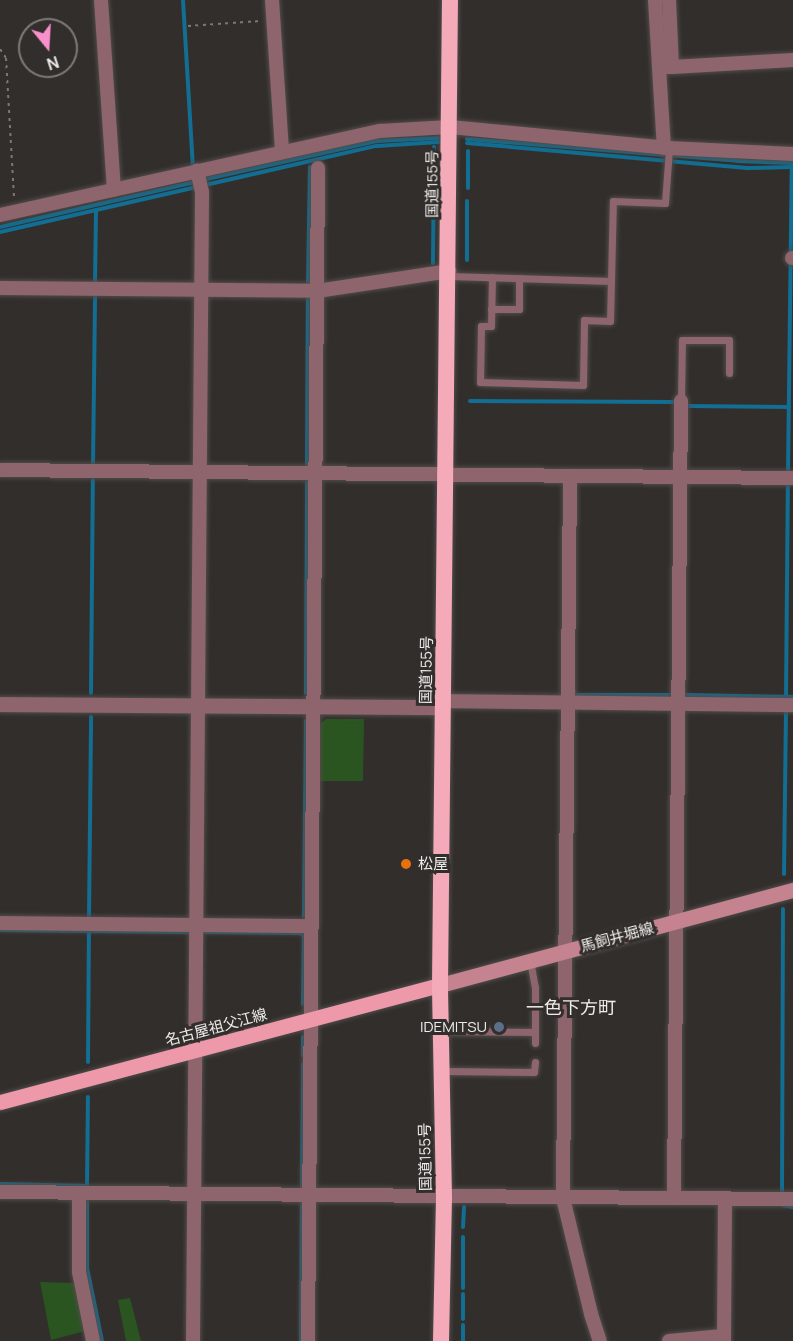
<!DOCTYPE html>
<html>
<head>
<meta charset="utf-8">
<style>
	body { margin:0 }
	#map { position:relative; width:793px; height:1341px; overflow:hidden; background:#322e2c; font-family:Manrope,"Noto Sans JP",sans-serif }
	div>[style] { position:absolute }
	.green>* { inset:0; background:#2a5520 }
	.stream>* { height:4px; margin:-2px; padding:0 2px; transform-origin:2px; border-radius:2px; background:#126e92 }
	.path>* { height:2px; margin-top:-1px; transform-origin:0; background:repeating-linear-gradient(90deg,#7b7876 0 3px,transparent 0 7.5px) }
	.roads { filter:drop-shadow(0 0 2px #504c4a) drop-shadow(0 0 2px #504c4a) }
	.service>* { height:7px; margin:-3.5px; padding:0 3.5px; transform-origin:3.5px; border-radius:3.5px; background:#8e656d }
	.minor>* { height:14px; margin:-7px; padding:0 7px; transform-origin:7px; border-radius:7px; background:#8e656d }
	.tertiary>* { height:15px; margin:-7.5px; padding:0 7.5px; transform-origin:7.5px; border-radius:7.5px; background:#8e656d }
	.secondary>* { height:15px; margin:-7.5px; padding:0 7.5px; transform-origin:7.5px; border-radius:7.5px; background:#c4838f }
	.primary>* { height:15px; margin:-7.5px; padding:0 7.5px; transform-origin:7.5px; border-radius:7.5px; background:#ed99aa }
	.trunk>* { height:16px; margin:-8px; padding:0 8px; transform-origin:8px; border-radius:8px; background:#f4aab8 }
	.dots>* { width:16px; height:16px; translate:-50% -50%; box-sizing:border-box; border:3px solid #322e2c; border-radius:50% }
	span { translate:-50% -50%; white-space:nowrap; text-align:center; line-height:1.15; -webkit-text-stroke:6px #322e2c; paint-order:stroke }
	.street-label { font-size:15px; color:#eeecea }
	.poi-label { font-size:15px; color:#eeecea }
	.left { translate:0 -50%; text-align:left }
	.right { translate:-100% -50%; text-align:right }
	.quarter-label { font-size:18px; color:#eeecea }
	.north { position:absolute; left:18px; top:18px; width:60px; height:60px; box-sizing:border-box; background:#322e2c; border:2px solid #7d7a78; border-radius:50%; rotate:162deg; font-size:16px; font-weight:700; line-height:24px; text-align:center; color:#eeecea }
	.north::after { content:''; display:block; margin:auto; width:21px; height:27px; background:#f890cb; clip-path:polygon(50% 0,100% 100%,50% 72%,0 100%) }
</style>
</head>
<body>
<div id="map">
	<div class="green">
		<i style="clip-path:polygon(326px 719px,364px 719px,363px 781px,319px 781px,319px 725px)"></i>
		<i style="clip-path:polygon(40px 1282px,75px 1283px,85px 1331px,51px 1340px)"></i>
		<i style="clip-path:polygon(130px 1298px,141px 1341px,126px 1341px,118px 1300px)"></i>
	</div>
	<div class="stream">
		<i style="left:183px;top:0;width:166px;rotate:86.6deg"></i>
		<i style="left:467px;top:139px;width:272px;rotate:4.6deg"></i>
		<i style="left:738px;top:161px;width:55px;rotate:2.1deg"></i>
		<i style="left:467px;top:143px;width:281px;rotate:5.1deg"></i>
		<i style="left:747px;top:168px;width:46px;rotate:-1.2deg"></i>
		<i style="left:202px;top:180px;width:179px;rotate:-12.6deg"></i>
		<i style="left:377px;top:141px;width:62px;rotate:-2.8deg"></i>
		<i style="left:468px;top:188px;width:37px;rotate:-90deg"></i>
		<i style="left:0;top:227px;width:200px;rotate:-13deg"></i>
		<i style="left:0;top:232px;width:387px;rotate:-12.9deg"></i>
		<i style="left:377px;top:146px;width:62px;rotate:-3.7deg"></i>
		<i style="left:467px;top:260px;width:59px;rotate:-90deg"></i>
		<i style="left:433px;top:263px;width:116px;rotate:-89.5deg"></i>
		<i style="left:95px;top:283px;width:73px;rotate:-89.2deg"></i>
		<i style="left:308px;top:285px;width:118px;rotate:-89deg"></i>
		<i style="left:470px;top:401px;width:205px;rotate:0.3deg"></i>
		<i style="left:687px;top:406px;width:102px;rotate:0.6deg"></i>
		<i style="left:93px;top:465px;width:169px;rotate:-89.3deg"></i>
		<i style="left:307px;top:468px;width:170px;rotate:-89.7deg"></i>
		<i style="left:788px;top:473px;width:306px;rotate:-89.3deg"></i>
		<i style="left:574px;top:691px;width:4px;rotate:90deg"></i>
		<i style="left:574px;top:695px;width:97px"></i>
		<i style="left:91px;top:693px;width:213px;rotate:-89.5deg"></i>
		<i style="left:306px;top:693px;width:211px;rotate:-89.7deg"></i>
		<i style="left:686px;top:695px;width:107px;rotate:1.1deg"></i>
		<i style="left:786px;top:698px;width:214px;rotate:-89.5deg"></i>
		<i style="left:784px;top:874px;width:163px;rotate:-89.3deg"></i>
		<i style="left:304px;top:916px;width:195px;rotate:-89.4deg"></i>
		<i style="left:89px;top:918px;width:201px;rotate:-89.4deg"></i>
		<i style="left:0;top:930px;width:189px;rotate:0.6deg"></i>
		<i style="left:204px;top:932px;width:97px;rotate:0.6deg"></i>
		<i style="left:301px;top:933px;width:4px;rotate:45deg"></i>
		<i style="left:303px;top:1004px;width:69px;rotate:-89.2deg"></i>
		<i style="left:303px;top:1055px;width:18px;rotate:-90deg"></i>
		<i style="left:88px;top:1062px;width:131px;rotate:-89.6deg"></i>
		<i style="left:0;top:1184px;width:87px;rotate:1.3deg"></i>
		<i style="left:87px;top:1188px;width:91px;rotate:-89.4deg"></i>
		<i style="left:302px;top:1188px;width:124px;rotate:-89.5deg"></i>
		<i style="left:782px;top:1194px;width:285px;rotate:-89.8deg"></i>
		<i style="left:87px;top:1201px;width:67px;rotate:90deg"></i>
		<i style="left:87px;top:1268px;width:75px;rotate:78.4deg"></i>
		<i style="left:782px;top:1205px;width:11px;rotate:10deg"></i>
		<i style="left:463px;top:1227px;width:20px;rotate:-87deg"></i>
		<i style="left:463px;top:1288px;width:51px;rotate:-90deg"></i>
		<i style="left:463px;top:1319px;width:25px;rotate:-90deg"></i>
		<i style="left:301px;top:1341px;width:137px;rotate:-89.6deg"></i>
		<i style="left:463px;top:1341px;width:16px;rotate:-90deg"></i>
	</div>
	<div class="path">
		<i style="left:188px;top:26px;width:72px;rotate:-4deg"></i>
		<i style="left:0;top:49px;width:11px;rotate:56deg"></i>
		<i style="left:6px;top:58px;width:139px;rotate:86.7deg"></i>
	</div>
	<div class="roads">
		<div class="service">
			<i style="left:449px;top:276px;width:162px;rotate:1.8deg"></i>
			<i style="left:492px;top:277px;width:49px;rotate:91.2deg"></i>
			<i style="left:491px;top:326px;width:10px;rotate:180deg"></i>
			<i style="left:481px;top:326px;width:56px;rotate:91deg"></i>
			<i style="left:480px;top:382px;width:103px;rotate:1.7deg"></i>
			<i style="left:583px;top:385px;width:65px;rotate:-89.1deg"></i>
			<i style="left:584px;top:320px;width:26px;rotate:2deg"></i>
			<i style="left:610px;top:321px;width:120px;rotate:-88.6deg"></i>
			<i style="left:613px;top:201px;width:52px;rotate:2.2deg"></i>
			<i style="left:665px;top:203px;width:55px;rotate:-85.8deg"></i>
			<i style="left:491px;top:309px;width:28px"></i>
			<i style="left:519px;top:309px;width:31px;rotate:-90deg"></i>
			<i style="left:681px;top:401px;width:61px;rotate:-89.1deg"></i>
			<i style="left:682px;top:340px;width:47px"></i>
			<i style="left:729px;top:340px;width:33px;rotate:90deg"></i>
			<i style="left:530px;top:960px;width:27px;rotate:80deg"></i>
			<i style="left:535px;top:987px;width:56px;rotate:90deg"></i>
			<i style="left:441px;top:1031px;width:94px;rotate:0.6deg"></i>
			<i style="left:442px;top:1071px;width:92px;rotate:0.6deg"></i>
			<i style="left:534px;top:1072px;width:10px;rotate:-84deg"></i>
		</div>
		<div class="minor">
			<i style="left:101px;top:0;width:190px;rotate:86.1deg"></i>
			<i style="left:272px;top:0;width:152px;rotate:86.2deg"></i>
			<i style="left:655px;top:0;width:67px;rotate:86.6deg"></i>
			<i style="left:659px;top:67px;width:13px"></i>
			<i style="left:669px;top:0;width:67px;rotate:87.4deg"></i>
			<i style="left:672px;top:67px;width:121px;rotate:-3.3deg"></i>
			<i style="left:659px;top:67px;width:81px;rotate:86.5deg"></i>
			<i style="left:0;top:215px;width:389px;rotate:-12.5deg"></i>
			<i style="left:380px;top:131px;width:70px;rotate:-3.3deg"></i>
			<i style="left:450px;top:127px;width:220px;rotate:5.5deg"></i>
			<i style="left:669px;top:148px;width:124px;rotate:2.8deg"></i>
			<i style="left:792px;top:258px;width:1px"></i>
			<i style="left:0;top:288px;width:317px;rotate:0.5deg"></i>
			<i style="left:317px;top:291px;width:134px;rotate:-8.6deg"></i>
			<i style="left:0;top:470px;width:793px;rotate:0.58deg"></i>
			<i style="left:570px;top:477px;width:721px;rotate:90.56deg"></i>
			<i style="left:563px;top:1198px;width:119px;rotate:76.4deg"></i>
			<i style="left:591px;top:1314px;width:28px;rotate:72deg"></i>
			<i style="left:443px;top:701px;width:350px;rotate:0.7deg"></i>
			<i style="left:0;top:923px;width:312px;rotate:0.6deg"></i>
			<i style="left:0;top:1192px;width:793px;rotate:0.51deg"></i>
			<i style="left:79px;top:1193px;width:79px;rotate:90deg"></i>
			<i style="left:79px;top:1272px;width:70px;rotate:78.5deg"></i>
			<i style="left:674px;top:1198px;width:797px;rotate:-89.5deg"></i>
			<i style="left:193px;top:1341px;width:1149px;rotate:-89.55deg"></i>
			<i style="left:202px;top:192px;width:22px;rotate:-103deg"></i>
			<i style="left:308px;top:1341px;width:1173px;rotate:-89.51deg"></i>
			<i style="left:669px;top:1341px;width:54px;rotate:-5.3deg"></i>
			<i style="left:724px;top:1341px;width:142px;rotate:-89.6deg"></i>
		</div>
		<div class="tertiary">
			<i style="left:0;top:704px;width:443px;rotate:0.4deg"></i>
		</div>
		<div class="secondary">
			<i style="left:440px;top:985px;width:366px;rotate:-15.1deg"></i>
		</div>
		<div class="primary">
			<i style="left:0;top:1102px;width:455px;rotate:-14.9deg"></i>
		</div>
		<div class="trunk">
			<i style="left:441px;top:1341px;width:144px;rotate:-88.8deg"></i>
			<i style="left:444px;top:1197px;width:212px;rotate:-91.1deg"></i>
			<i style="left:440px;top:985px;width:985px;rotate:-89.42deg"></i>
		</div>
	</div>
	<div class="dots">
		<i style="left:406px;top:864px;background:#e8710a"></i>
		<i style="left:499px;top:1027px;background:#5c6f8a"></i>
	</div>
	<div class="street-label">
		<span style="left:432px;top:184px;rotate:-90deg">国道155号</span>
		<span style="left:426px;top:670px;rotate:-89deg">国道155号</span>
		<span style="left:617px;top:937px;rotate:-15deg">馬飼井堀線</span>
		<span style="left:216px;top:1027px;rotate:-15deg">名古屋祖父江線</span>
		<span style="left:425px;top:1157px;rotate:-91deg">国道155号</span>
	</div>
	<div class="poi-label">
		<span class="left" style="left:418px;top:864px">松屋</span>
		<span class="right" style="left:487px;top:1027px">IDEMITSU</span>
	</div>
	<div class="quarter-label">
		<span style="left:571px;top:1007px">一色下方町</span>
	</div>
	<div class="north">N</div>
</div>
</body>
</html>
